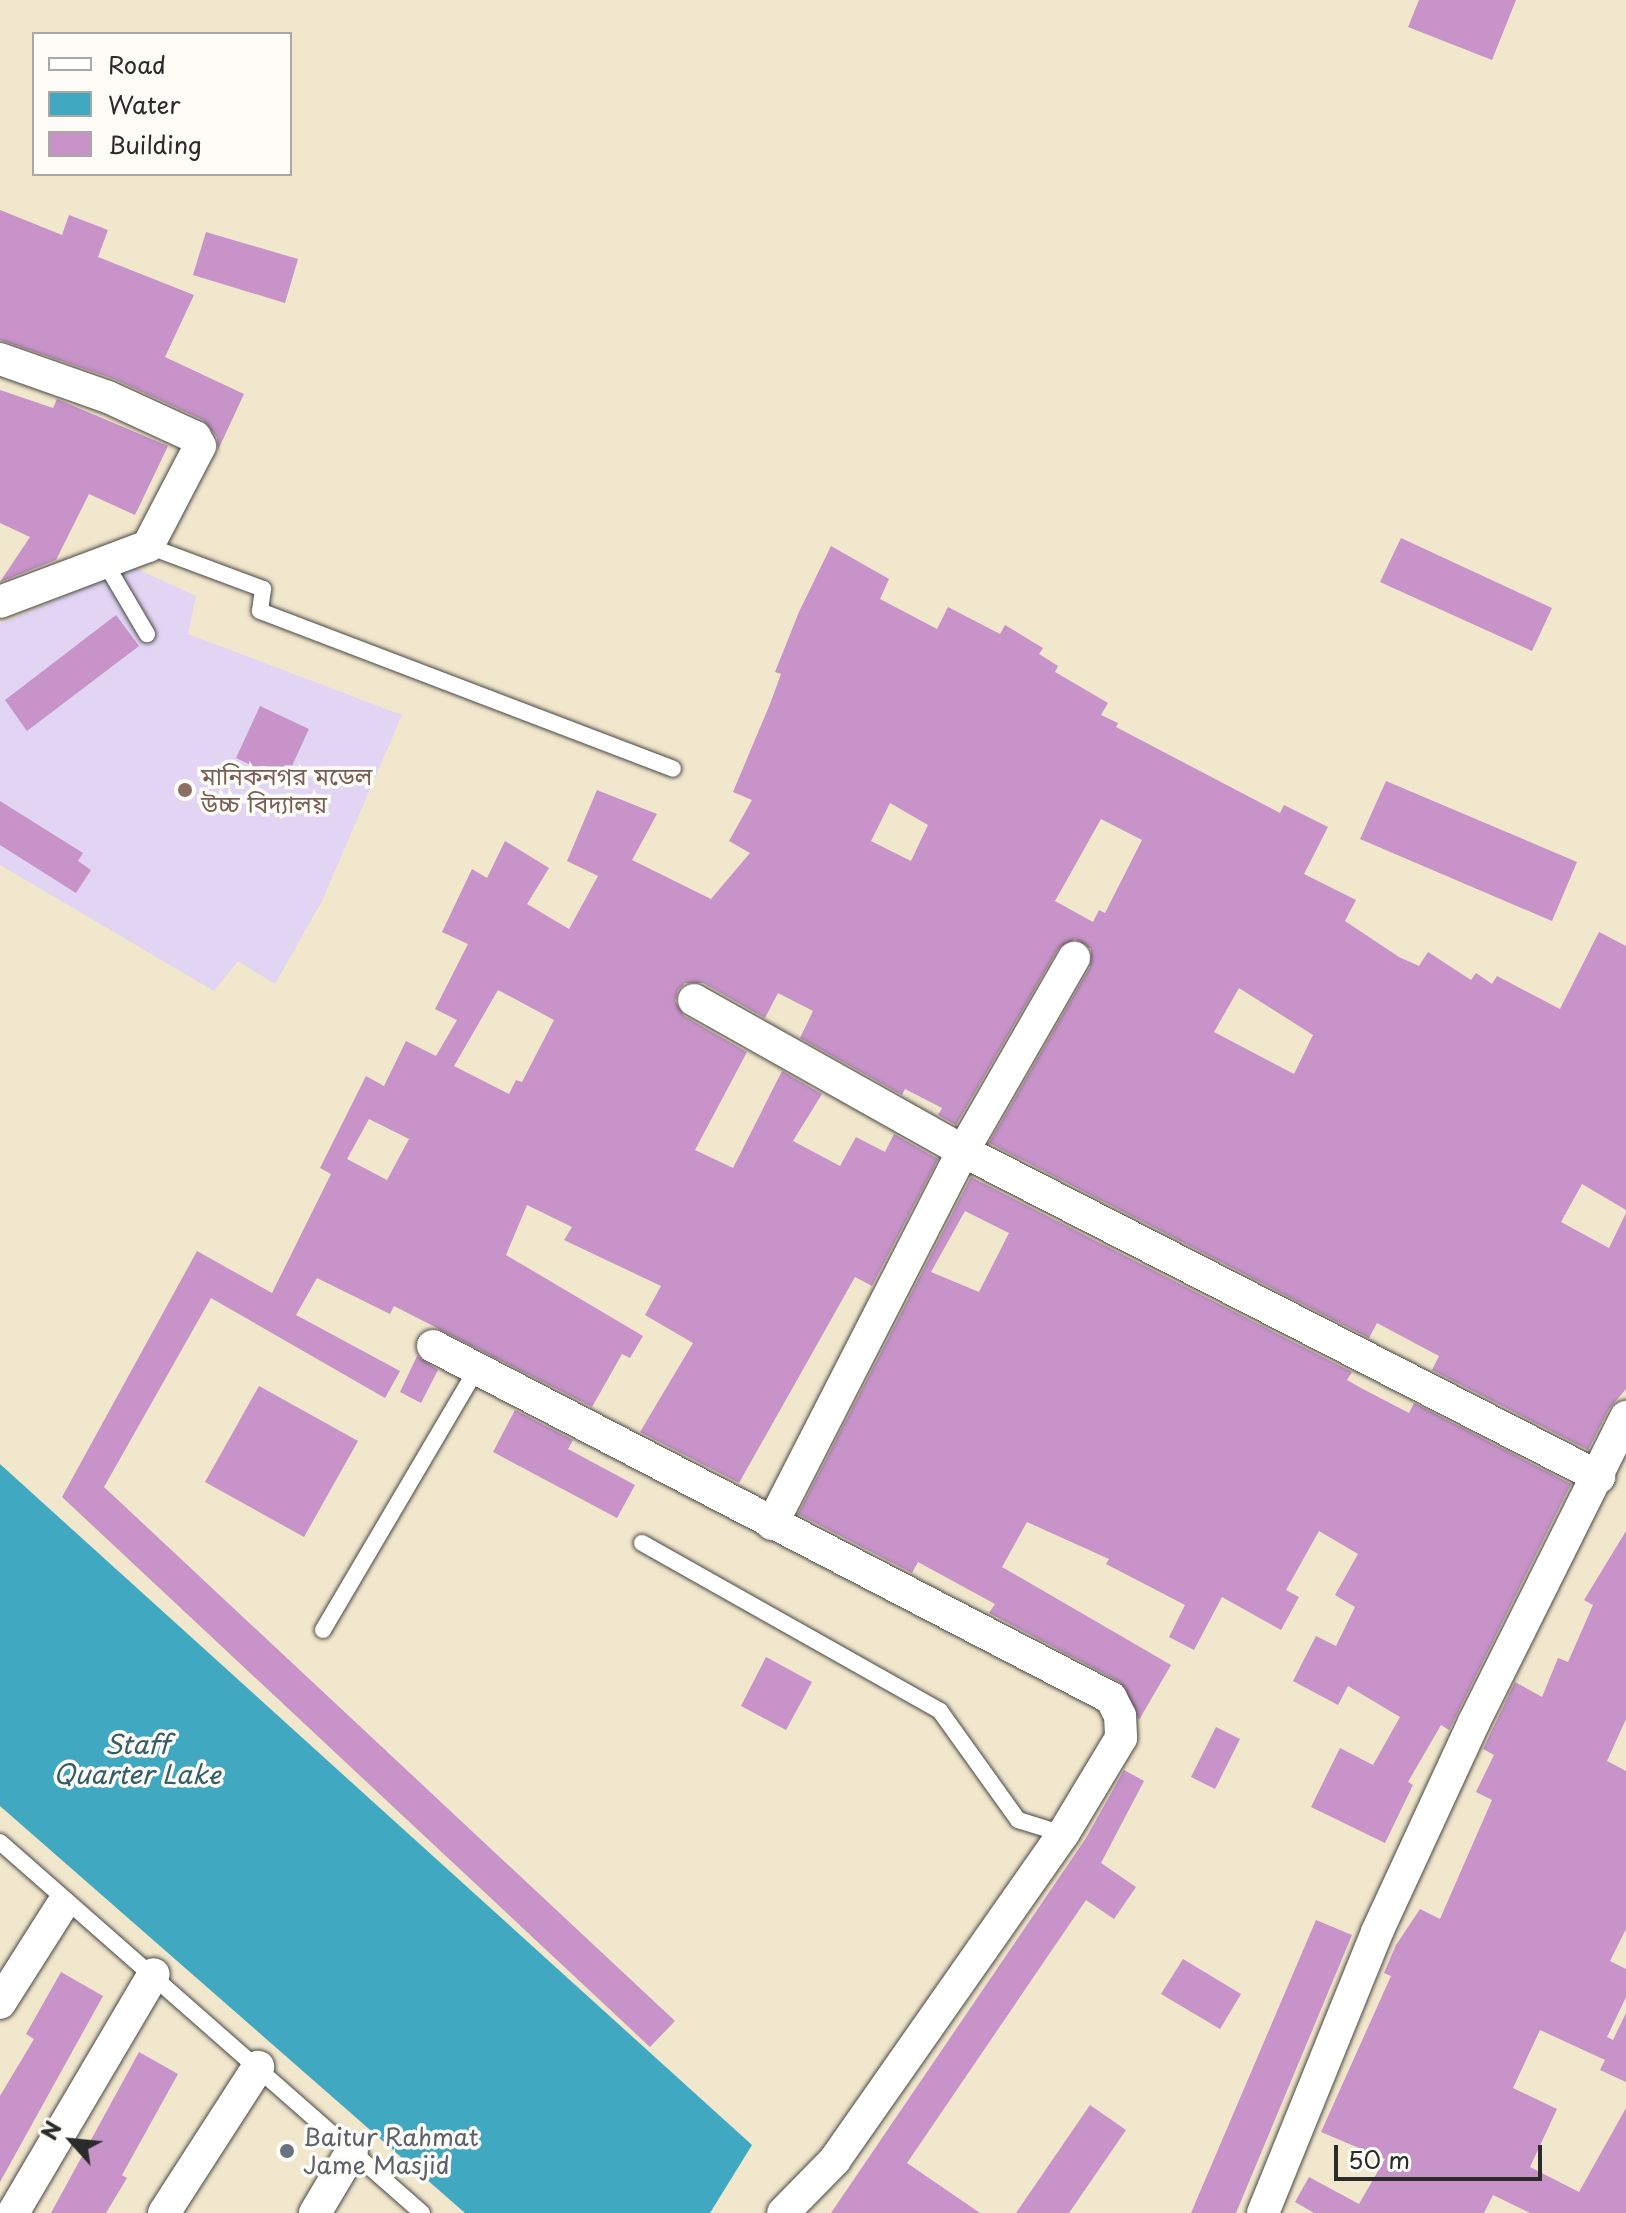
<!DOCTYPE html>
<html>
<head>
<meta charset="utf-8">
<style>
	body { margin:0 }
	#map { position:relative; width:1626px; height:2213px; overflow:hidden; background:#f1e7cd; font-family:"Playpen Sans","Noto Sans Bengali",sans-serif }
	div>[style] { position:absolute }
	.built>* { inset:0; background:#e2d4f3 }
	.water>* { inset:0; background:#41a8c1 }
	.building>* { inset:0; background:#c793c8 }
	.roads { filter:drop-shadow(0 0 2px #494743) drop-shadow(0 0 2px #494743) }
	.service>* { height:16px; margin:-8px; padding:0 8px; transform-origin:8px; border-radius:8px; background:#fff }
	.minor>* { height:32px; margin:-16px; padding:0 16px; transform-origin:16px; border-radius:16px; background:#fff }
	.dots>* { width:22px; height:22px; translate:-50% -50%; box-sizing:border-box; border:4px solid #fdfcf7; border-radius:50% }
	span { translate:-50% -50%; white-space:nowrap; text-align:center; line-height:1.15; -webkit-text-stroke:7px #fdfcf7; paint-order:stroke }
	.education-label { font-size:24px; color:#785e54 }
	.left { translate:0 -50%; text-align:left }
	.worship-label { font-size:24px; color:#5b616d }
	.water-label { font-size:26px; color:#345d67; font-style:italic }
	.legend { position:absolute; left:32px; top:32px; width:260px; height:144px; box-sizing:border-box; background:#fdfcf7; border:2px solid #a9a8a5; margin:0; padding:10px 14px; list-style:none; font-size:24px; color:#2b2b2b }
	.legend li { display:flex; align-items:center; gap:16px; height:40px }
	.legend b { width:40px; border:2px solid #a9a8a5 }
	.north { position:absolute; left:32px; top:2101px; width:80px; height:80px; -webkit-text-stroke:6px #fdfcf7; paint-order:stroke; rotate:297deg; font-size:22px; font-weight:700; line-height:32px; text-align:center; color:#2b2b2b }
	.north::after { content:''; display:block; margin:auto; width:28px; height:36px; background:#2b2b2b; clip-path:polygon(50% 0,100% 100%,50% 72%,0 100%) }
	.scale { position:absolute; left:1334px; top:2145px; width:208px; height:36px; box-sizing:border-box; border:4px solid #2b2b2b; border-top:0; padding-left:10px; font-size:24px; line-height:28px; white-space:nowrap; color:#2b2b2b; -webkit-text-stroke:6px #fdfcf7; paint-order:stroke }
</style>
</head>
<body>
<div id="map">
	<div class="built">
		<i style="clip-path:polygon(133px 567px,196px 596px,188px 634px,402px 715px,322px 901px,275px 984px,238px 961px,214px 991px,0 865px,0 624px)"></i>
	</div>
	<div class="water">
		<i style="clip-path:polygon(0 1464px,752px 2145px,710px 2213px,465px 2213px,0 1806px)"></i>
	</div>
	<div class="building">
		<i style="clip-path:polygon(1419px 0,1516px 0,1492px 60px,1408px 27px)"></i>
		<i style="clip-path:polygon(0 210px,62px 235px,69px 215px,108px 230px,98px 257px,194px 295px,165px 357px,244px 394px,218px 450px,217px 437px,203px 420px,114px 379px,0 340px)"></i>
		<i style="clip-path:polygon(206px 232px,298px 259px,285px 303px,193px 275px)"></i>
		<i style="clip-path:polygon(0 390px,53px 408px,57px 399px,168px 446px,135px 515px,89px 494px,56px 560px,0 582px,30px 537px,0 523px)"></i>
		<i style="clip-path:polygon(1401px 538px,1552px 608px,1532px 651px,1380px 582px)"></i>
		<i style="clip-path:polygon(evenodd,831px 546px,889px 579px,880px 599px,937px 629px,948px 607px,1000px 634px,1005px 625px,1043px 648px,1039px 654px,1058px 666px,1055px 672px,1108px 703px,1101px 715px,1118px 723px,1116px 727px,1280px 813px,1284px 805px,1328px 827px,1304px 874px,1356px 900px,1345px 921px,1399px 957px,1419px 966px,1428px 952px,1471px 980px,1476px 973px,1492px 984px,1497px 976px,1560px 1009px,1599px 932px,1626px 946px,1626px 1210px,1582px 1184px,1561px 1222px,1609px 1248px,1626px 1213px,1626px 1389px,1609px 1409px,1588px 1450px,1432px 1370px,1439px 1356px,1377px 1323px,1369px 1338px,989px 1143px,1090px 967px,1091px 949px,1075px 939px,1058px 949px,956px 1125px,938px 1115px,942px 1108px,905px 1089px,902px 1095px,800px 1038px,813px 1011px,778px 993px,765px 1018px,703px 983px,685px 983px,678px 990px,675px 1001px,684px 1016px,747px 1052px,695px 1150px,733px 1168px,782px 1071px,822px 1094px,793px 1141px,840px 1166px,856px 1137px,885px 1152px,894px 1134px,938px 1159px,872px 1286px,855px 1277px,739px 1483px,640px 1432px,693px 1343px,645px 1315px,661px 1286px,564px 1240px,572px 1227px,527px 1205px,506px 1255px,643px 1336px,630px 1358px,622px 1354px,592px 1407px,394px 1306px,390px 1314px,317px 1278px,296px 1315px,400px 1371px,385px 1398px,211px 1298px,104px 1487px,675px 2021px,650px 2047px,62px 1497px,197px 1251px,272px 1293px,331px 1174px,320px 1168px,366px 1076px,384px 1086px,406px 1041px,436px 1056px,457px 1020px,435px 1009px,468px 944px,442px 932px,472px 869px,487px 878px,505px 841px,549px 868px,527px 904px,569px 929px,598px 876px,567px 861px,597px 790px,657px 814px,632px 860px,711px 899px,750px 853px,729px 841px,752px 800px,733px 792px,770px 704px,781px 674px,775px 672px,799px 612px,831px 546px,890px 803px,928px 825px,911px 861px,871px 841px,890px 803px,831px 546px,1101px 819px,1142px 840px,1105px 913px,1099px 910px,1093px 922px,1055px 901px,1101px 819px,831px 546px,1239px 988px,1313px 1035px,1294px 1074px,1214px 1032px,1239px 988px,831px 546px,498px 990px,554px 1020px,522px 1082px,516px 1080px,509px 1094px,454px 1066px,498px 990px,831px 546px,369px 1119px,409px 1139px,387px 1180px,347px 1159px,369px 1119px)"></i>
		<i style="clip-path:polygon(116px 615px,139px 646px,27px 731px,5px 700px)"></i>
		<i style="clip-path:polygon(260px 706px,309px 729px,285px 781px,236px 758px)"></i>
		<i style="clip-path:polygon(1386px 781px,1577px 862px,1552px 921px,1360px 839px)"></i>
		<i style="clip-path:polygon(0 801px,83px 853px,78px 861px,91px 870px,76px 893px,0 845px)"></i>
		<i style="clip-path:polygon(evenodd,971px 1177px,1352px 1372px,1347px 1380px,1361px 1388px,1409px 1413px,1414px 1403px,1571px 1484px,1449px 1730px,1441px 1725px,1408px 1782px,1413px 1785px,1385px 1843px,1311px 1807px,1340px 1748px,1373px 1765px,1400px 1717px,1348px 1686px,1338px 1705px,1293px 1681px,1316px 1636px,1336px 1646px,1355px 1607px,1335px 1595px,1358px 1554px,1319px 1531px,1286px 1590px,1299px 1597px,1281px 1630px,1222px 1597px,1194px 1650px,1169px 1637px,1185px 1605px,1106px 1564px,1109px 1559px,1027px 1522px,1002px 1567px,1171px 1665px,1139px 1720px,1120px 1682px,989px 1613px,995px 1604px,918px 1562px,912px 1573px,798px 1514px,971px 1177px,965px 1211px,1009px 1233px,979px 1292px,931px 1272px,965px 1211px)"></i>
		<i style="clip-path:polygon(417px 1356px,438px 1370px,421px 1403px,400px 1392px)"></i>
		<i style="clip-path:polygon(259px 1386px,358px 1441px,304px 1537px,205px 1482px)"></i>
		<i style="clip-path:polygon(515px 1410px,573px 1440px,568px 1449px,635px 1485px,617px 1518px,493px 1452px)"></i>
		<i style="clip-path:polygon(1626px 1531px,1626px 1719px,1607px 1761px,1626px 1771px,1626px 1929px,1610px 1961px,1626px 1969px,1626px 1997px,1607px 2037px,1613px 2040px,1626px 2013px,1626px 2082px,1600px 2070px,1605px 2060px,1540px 2030px,1513px 2088px,1557px 2109px,1530px 2167px,1579px 2192px,1626px 2108px,1626px 2213px,1530px 2213px,1493px 2195px,1484px 2213px,1314px 2213px,1295px 2202px,1309px 2177px,1359px 2204px,1385px 2159px,1321px 2132px,1391px 1976px,1384px 1973px,1396px 1945px,1420px 1909px,1440px 1919px,1492px 1800px,1476px 1792px,1494px 1755px,1483px 1749px,1515px 1682px,1542px 1697px,1558px 1658px,1568px 1662px,1593px 1605px,1584px 1600px)"></i>
		<i style="clip-path:polygon(766px 1657px,812px 1682px,786px 1730px,741px 1706px)"></i>
		<i style="clip-path:polygon(1216px 1727px,1240px 1739px,1215px 1789px,1191px 1777px)"></i>
		<i style="clip-path:polygon(1124px 1770px,1144px 1781px,1101px 1863px,1136px 1887px,1114px 1919px,1086px 1900px,907px 2163px,980px 2213px,831px 2213px,1086px 1838px)"></i>
		<i style="clip-path:polygon(1316px 1920px,1352px 1935px,1236px 2213px,1191px 2213px)"></i>
		<i style="clip-path:polygon(1183px 1959px,1241px 1994px,1220px 2029px,1161px 1994px)"></i>
		<i style="clip-path:polygon(61px 1972px,103px 1996px,0 2182px,0 2096px,34px 2039px,26px 2034px)"></i>
		<i style="clip-path:polygon(139px 2052px,178px 2074px,122px 2175px,127px 2178px,106px 2213px,51px 2213px)"></i>
		<i style="clip-path:polygon(1090px 2105px,1126px 2130px,1069px 2213px,1016px 2213px)"></i>
	</div>
	<div class="roads">
		<div class="service">
			<i style="left:148px;top:546px;width:123px;rotate:20.5deg"></i>
			<i style="left:263px;top:589px;width:22px;rotate:98deg"></i>
			<i style="left:260px;top:611px;width:442px;rotate:20.9deg"></i>
			<i style="left:104px;top:561px;width:85px;rotate:59.5deg"></i>
			<i style="left:642px;top:1543px;width:342px;rotate:29.4deg"></i>
			<i style="left:940px;top:1711px;width:134px;rotate:54.4deg"></i>
			<i style="left:1018px;top:1820px;width:47px;rotate:17.3deg"></i>
			<i style="left:323px;top:1630px;width:303px;rotate:-59.5deg"></i>
			<i style="left:0;top:1842px;width:562px;rotate:41.32deg"></i>
		</div>
		<div class="minor">
			<i style="left:0;top:359px;width:114px;rotate:19.4deg"></i>
			<i style="left:108px;top:397px;width:96px;rotate:24.7deg"></i>
			<i style="left:195px;top:437px;width:10px;rotate:61deg"></i>
			<i style="left:200px;top:446px;width:113px;rotate:117.5deg"></i>
			<i style="left:148px;top:546px;width:158px;rotate:159.3deg"></i>
			<i style="left:694px;top:1000px;width:308px;rotate:29.3deg"></i>
			<i style="left:963px;top:1151px;width:715px;rotate:27.14deg"></i>
			<i style="left:433px;top:1346px;width:764px;rotate:27.44deg"></i>
			<i style="left:1111px;top:1698px;width:20px;rotate:63deg"></i>
			<i style="left:1120px;top:1716px;width:22px;rotate:87deg"></i>
			<i style="left:1121px;top:1738px;width:112px;rotate:121.1deg"></i>
			<i style="left:1063px;top:1834px;width:398px;rotate:125deg"></i>
			<i style="left:835px;top:2160px;width:74px;rotate:134.5deg"></i>
			<i style="left:772px;top:1524px;width:419px;rotate:-62.9deg"></i>
			<i style="left:963px;top:1151px;width:223px;rotate:-60.1deg"></i>
			<i style="left:0;top:2003px;width:114px;rotate:-57.6deg"></i>
			<i style="left:13px;top:2213px;width:277px;rotate:-59.5deg"></i>
			<i style="left:164px;top:2213px;width:174px;rotate:-57.2deg"></i>
			<i style="left:315px;top:2213px;width:72px;rotate:-59.2deg"></i>
			<i style="left:1263px;top:2213px;width:303px;rotate:-67.9deg"></i>
			<i style="left:1377px;top:1932px;width:231px;rotate:-65.2deg"></i>
			<i style="left:1474px;top:1722px;width:341px;rotate:-63.5deg"></i>
		</div>
	</div>
	<div class="dots">
		<i style="left:185px;top:790px;background:#8d6e63"></i>
		<i style="left:287px;top:2151px;background:#6b7280"></i>
	</div>
	<div class="education-label">
		<span class="left" style="left:201px;top:790px">মানিকনগর মডেল<br>উচ্চ বিদ্যালয়</span>
	</div>
	<div class="worship-label">
		<span class="left" style="left:303px;top:2151px">Baitur Rahmat<br>Jame Masjid</span>
	</div>
	<div class="water-label">
		<span style="left:137px;top:1759px">Staff<br>Quarter Lake</span>
	</div>
	<ul class="legend">
	<li><b style="height:10px;background:#fff"></b>Road</li>
	<li><b style="height:22px;background:#41a8c1"></b>Water</li>
	<li><b style="height:22px;background:#c793c8"></b>Building</li>
	</ul>
	<div class="north">N</div>
	<div class="scale">50 m</div>
</div>
</body>
</html>
